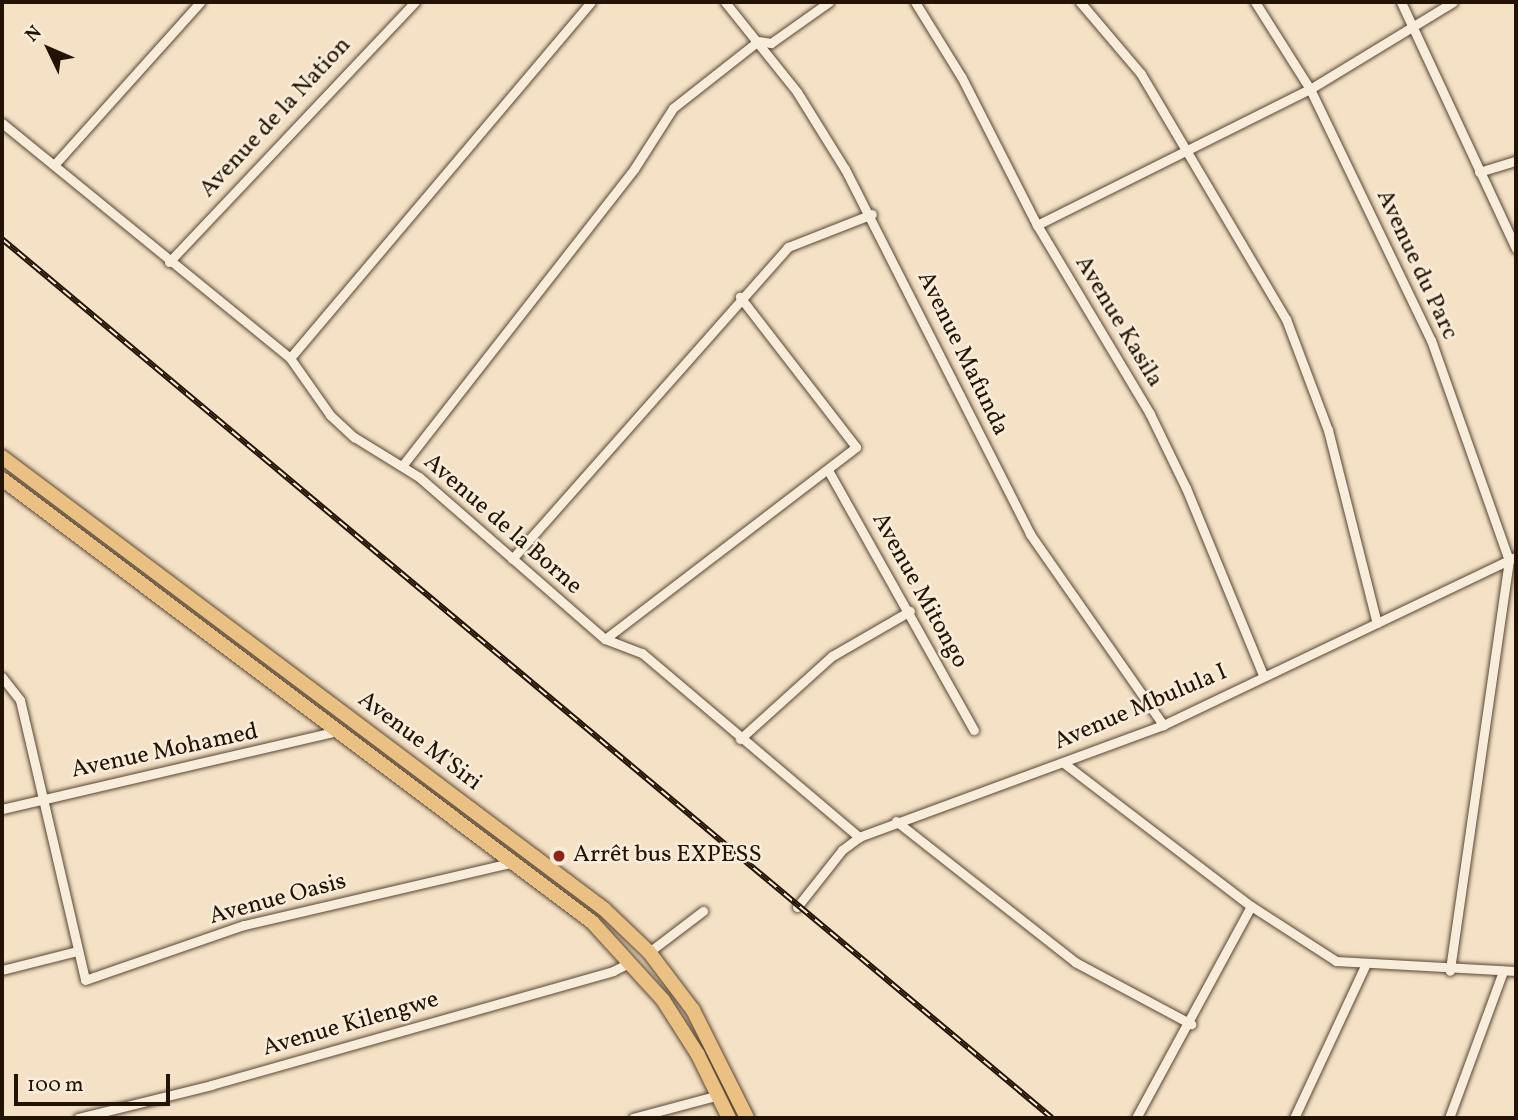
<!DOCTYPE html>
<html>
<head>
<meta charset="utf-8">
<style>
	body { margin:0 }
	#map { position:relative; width:1518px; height:1120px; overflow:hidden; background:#f5e2c6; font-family:Vollkorn,serif }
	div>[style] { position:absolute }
	.roads { filter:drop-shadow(0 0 2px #584734) drop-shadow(0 0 2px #584734) }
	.minor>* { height:9px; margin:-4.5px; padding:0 4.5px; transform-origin:4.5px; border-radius:4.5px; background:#f8ecda }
	.trunk>* { height:14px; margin:-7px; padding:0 7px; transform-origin:7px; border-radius:7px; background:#eac183 }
	.rail>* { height:6px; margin-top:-3px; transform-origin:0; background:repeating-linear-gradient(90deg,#f8ecda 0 10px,#231303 0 20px); box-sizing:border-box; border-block:2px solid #231303 }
	.dots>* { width:19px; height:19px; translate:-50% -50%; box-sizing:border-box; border:4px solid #f8ecda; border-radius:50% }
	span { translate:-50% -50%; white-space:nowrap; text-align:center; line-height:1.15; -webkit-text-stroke:5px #f8ecda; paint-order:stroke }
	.street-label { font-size:24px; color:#231303 }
	.poi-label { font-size:24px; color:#231303 }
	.left { translate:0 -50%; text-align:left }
	.frame { position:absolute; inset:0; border:4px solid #231303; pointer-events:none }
	.north { position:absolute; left:14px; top:14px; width:70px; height:70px; -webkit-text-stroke:5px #f8ecda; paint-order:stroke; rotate:314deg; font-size:19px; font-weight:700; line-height:28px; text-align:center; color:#231303 }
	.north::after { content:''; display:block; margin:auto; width:24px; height:32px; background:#231303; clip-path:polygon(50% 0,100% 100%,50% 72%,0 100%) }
	.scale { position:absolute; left:14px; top:1074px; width:156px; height:32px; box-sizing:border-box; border:4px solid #231303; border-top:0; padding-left:9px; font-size:21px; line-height:24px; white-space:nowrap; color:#231303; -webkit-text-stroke:5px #f8ecda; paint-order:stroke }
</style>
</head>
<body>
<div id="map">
	<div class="roads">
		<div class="minor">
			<i style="left:725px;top:2px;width:115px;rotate:51.3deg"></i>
			<i style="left:797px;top:92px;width:91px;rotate:58.1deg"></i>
			<i style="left:845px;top:169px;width:409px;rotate:63.1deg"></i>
			<i style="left:1030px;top:534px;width:233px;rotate:55.1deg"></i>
			<i style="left:915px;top:2px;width:89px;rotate:58.3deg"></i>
			<i style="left:962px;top:78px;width:165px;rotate:63deg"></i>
			<i style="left:1037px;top:225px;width:220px;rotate:59.1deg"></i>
			<i style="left:1150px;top:414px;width:82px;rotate:64.1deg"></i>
			<i style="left:1186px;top:488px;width:202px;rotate:67.6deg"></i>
			<i style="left:1080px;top:2px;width:94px;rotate:49.7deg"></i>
			<i style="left:1141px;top:74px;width:285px;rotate:59.4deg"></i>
			<i style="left:1286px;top:319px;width:119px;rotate:69.3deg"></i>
			<i style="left:1328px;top:430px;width:199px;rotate:75.8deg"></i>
			<i style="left:1255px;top:2px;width:103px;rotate:57.7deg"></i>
			<i style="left:1310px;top:89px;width:279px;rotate:64.3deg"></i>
			<i style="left:1431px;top:340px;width:233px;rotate:70.5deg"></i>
			<i style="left:1509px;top:560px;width:415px;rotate:98.2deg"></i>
			<i style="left:1401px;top:2px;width:272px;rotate:65deg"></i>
			<i style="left:2px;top:123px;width:372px;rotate:39.2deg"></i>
			<i style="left:290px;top:358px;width:70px;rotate:54.9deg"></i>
			<i style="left:330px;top:415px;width:33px;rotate:43deg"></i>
			<i style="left:354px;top:437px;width:76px;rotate:31.6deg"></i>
			<i style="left:419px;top:477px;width:247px;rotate:41.1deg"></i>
			<i style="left:605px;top:639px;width:40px;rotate:21deg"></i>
			<i style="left:642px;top:653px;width:285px;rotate:40.3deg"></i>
			<i style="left:54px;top:165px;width:219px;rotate:-48.1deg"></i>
			<i style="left:1479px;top:172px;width:39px;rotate:-17deg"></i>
			<i style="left:1037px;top:225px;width:305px;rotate:-26.5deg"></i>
			<i style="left:1310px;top:89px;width:167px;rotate:-31.3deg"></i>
			<i style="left:169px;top:262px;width:358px;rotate:-46.6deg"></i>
			<i style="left:290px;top:358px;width:466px;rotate:-49.8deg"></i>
			<i style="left:402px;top:466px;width:377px;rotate:-52deg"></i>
			<i style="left:634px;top:169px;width:72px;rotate:-57.4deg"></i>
			<i style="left:673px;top:108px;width:108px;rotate:-38.2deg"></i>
			<i style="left:758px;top:41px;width:13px;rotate:9deg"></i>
			<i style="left:771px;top:43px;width:71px;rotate:-35.3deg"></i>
			<i style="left:829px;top:472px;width:296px;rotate:60.7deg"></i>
			<i style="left:512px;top:559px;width:417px;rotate:-48.5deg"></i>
			<i style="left:788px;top:247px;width:90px;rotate:-21.4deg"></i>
			<i style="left:605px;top:639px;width:316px;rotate:-37.4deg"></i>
			<i style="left:856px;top:447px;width:190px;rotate:-127.7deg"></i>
			<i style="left:2px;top:677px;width:29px;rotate:52deg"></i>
			<i style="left:20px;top:700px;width:287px;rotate:76.9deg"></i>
			<i style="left:85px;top:980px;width:168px;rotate:-19.1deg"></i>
			<i style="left:244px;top:925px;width:277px;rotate:-13.1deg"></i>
			<i style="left:740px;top:739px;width:124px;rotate:-42.1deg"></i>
			<i style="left:832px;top:656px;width:90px;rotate:-30deg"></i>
			<i style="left:1065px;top:764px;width:234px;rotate:37.4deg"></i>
			<i style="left:1251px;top:906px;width:101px;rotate:32.9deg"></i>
			<i style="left:1336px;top:961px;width:180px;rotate:3.2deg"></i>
			<i style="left:2px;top:809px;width:343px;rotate:-13.1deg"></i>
			<i style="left:896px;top:821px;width:228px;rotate:38.2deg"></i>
			<i style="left:1075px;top:962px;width:132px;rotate:28.1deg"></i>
			<i style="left:797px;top:907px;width:73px;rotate:-51.7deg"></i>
			<i style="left:842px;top:850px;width:21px;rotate:-37deg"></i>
			<i style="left:859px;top:837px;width:324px;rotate:-20.2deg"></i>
			<i style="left:1163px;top:725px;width:391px;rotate:-25.5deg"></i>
			<i style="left:649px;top:952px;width:68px;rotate:-37.2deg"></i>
			<i style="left:2px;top:970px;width:77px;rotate:-14.2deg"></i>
			<i style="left:78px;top:1118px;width:137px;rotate:-13.9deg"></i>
			<i style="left:211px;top:1085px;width:418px;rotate:-15.8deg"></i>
			<i style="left:613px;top:971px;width:20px;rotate:-27deg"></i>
			<i style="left:633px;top:1118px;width:89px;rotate:-15deg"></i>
			<i style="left:1136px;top:1118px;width:241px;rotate:-61.5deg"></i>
			<i style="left:1294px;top:1118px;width:168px;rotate:-65deg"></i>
			<i style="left:1449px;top:1118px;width:157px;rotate:-69.8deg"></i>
		</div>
		<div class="trunk">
			<i style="left:2px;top:457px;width:753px;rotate:36.9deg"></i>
			<i style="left:604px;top:909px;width:62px;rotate:43.7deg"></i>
			<i style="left:649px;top:952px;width:73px;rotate:52.8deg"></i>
			<i style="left:693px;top:1010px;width:121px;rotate:63.4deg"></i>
			<i style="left:2px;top:479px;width:738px;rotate:36.9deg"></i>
			<i style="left:592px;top:922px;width:105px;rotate:47.7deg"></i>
			<i style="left:663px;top:1000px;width:65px;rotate:57.5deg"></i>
			<i style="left:698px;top:1055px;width:70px;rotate:63.8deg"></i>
		</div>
	</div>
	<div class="rail">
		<i style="left:2px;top:239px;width:1369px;rotate:39.93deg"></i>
	</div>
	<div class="dots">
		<i style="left:559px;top:856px;background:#8f2418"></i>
	</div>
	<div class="street-label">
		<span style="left:276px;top:118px;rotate:-47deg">Avenue de la Nation</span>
		<span style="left:1416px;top:265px;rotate:65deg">Avenue du Parc</span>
		<span style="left:1118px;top:322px;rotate:59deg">Avenue Kasila</span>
		<span style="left:962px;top:354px;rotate:64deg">Avenue Mafunda</span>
		<span style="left:502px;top:525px;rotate:41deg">Avenue de la Borne</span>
		<span style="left:919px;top:591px;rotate:61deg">Avenue Mitongo</span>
		<span style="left:1141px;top:708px;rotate:-23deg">Avenue Mbulula I</span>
		<span style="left:419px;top:742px;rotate:37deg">Avenue M'Siri</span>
		<span style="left:165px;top:752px;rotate:-12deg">Avenue Mohamed</span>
		<span style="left:278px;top:900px;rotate:-15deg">Avenue Oasis</span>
		<span style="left:351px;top:1025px;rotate:-16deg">Avenue Kilengwe</span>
	</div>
	<div class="poi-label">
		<span class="left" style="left:573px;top:856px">Arrêt bus EXPESS</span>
	</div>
	<div class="frame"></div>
	<div class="north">N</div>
	<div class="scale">100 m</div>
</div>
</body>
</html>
